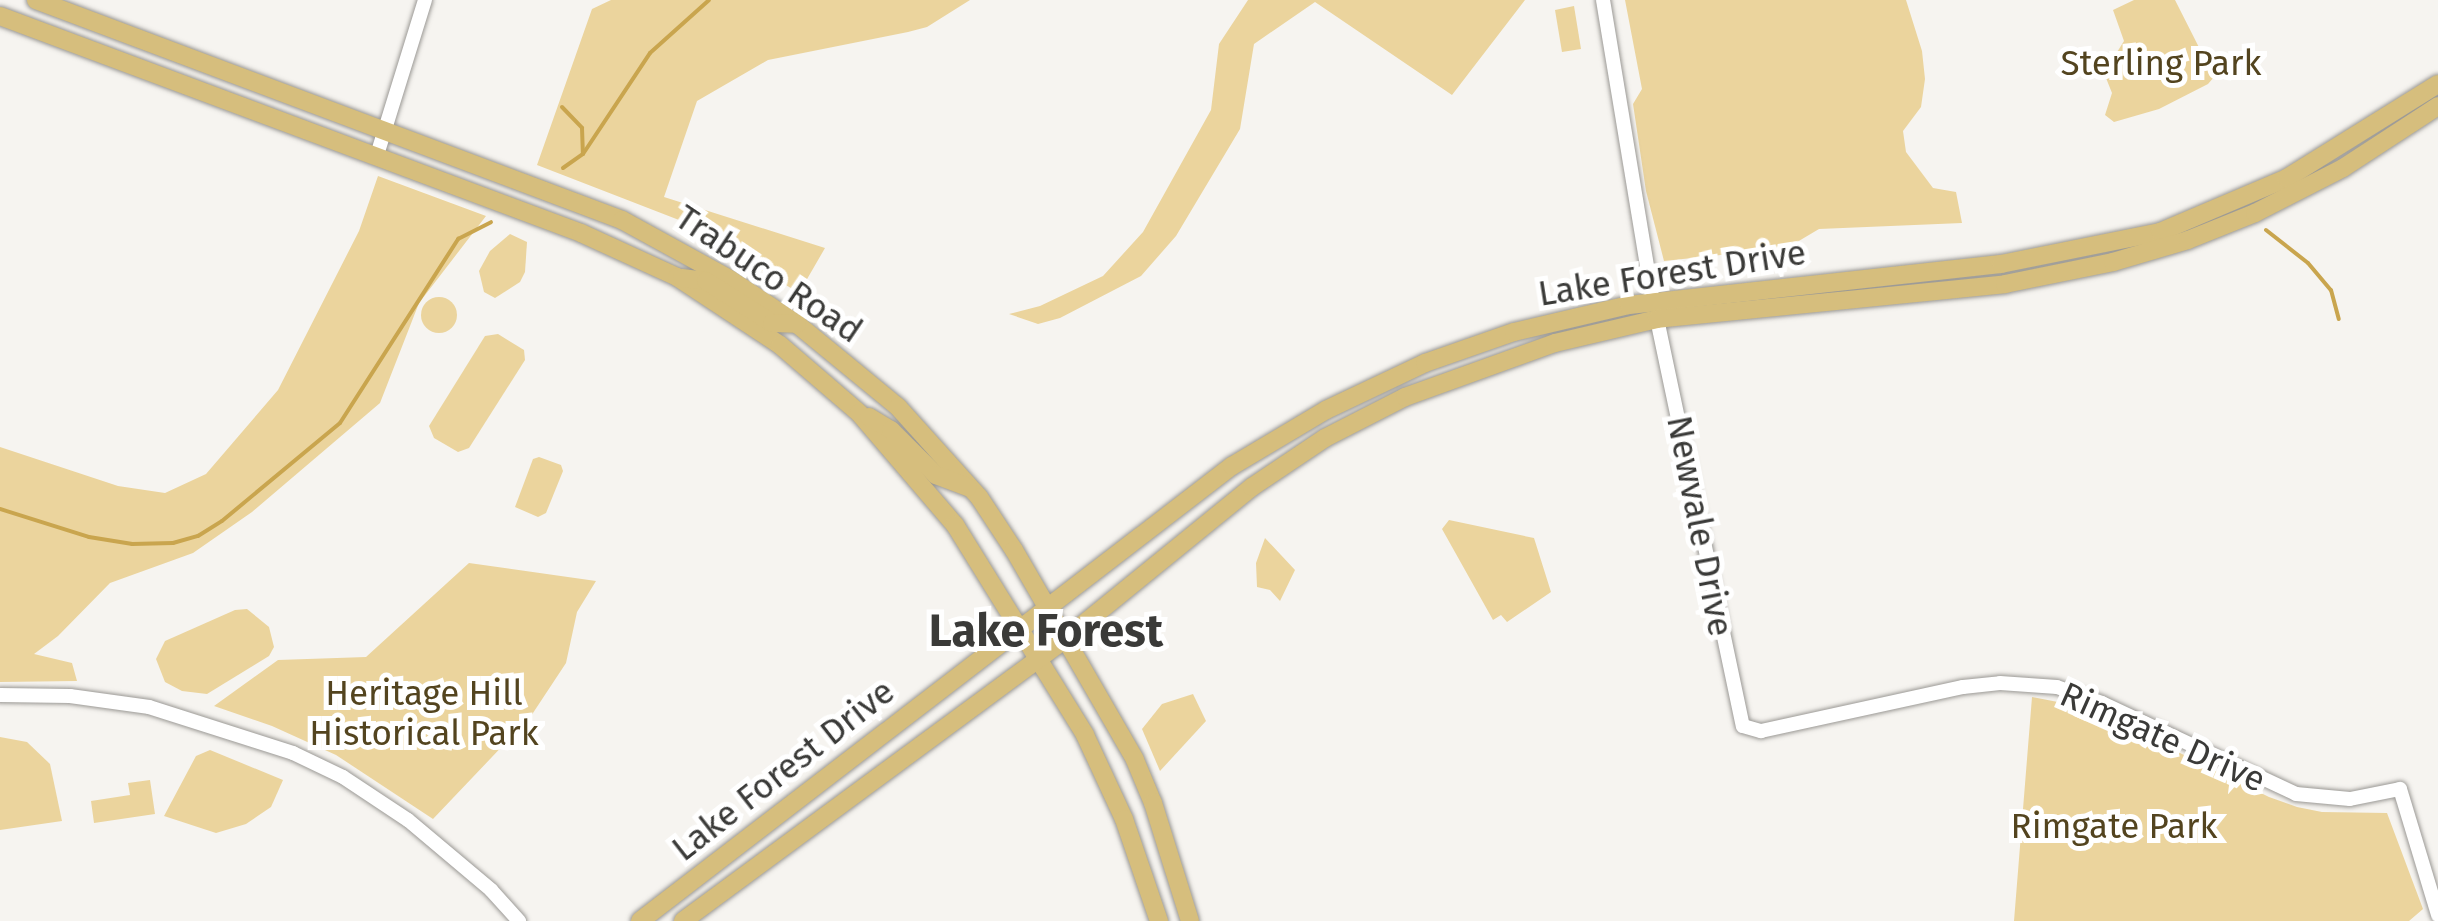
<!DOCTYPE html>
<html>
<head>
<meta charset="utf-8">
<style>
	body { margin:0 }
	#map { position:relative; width:2438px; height:921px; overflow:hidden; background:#f6f4f0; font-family:"Fira Sans",sans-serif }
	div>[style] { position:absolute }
	.green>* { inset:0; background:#ebd49d }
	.round { border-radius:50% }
	.stream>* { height:4px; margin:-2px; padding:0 2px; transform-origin:2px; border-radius:2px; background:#c9a54e }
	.roads { filter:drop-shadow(0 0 2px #9b9995) drop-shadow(0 0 2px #9b9995) }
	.tertiary>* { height:14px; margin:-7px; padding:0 7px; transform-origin:7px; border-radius:7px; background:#fff }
	.primary>* { height:18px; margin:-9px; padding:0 9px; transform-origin:9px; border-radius:9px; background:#d6be7d }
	span { translate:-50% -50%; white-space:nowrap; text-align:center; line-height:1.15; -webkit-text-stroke:10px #fff; paint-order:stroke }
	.park-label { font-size:35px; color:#53441f }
	.street-label { font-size:35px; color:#3a3a38 }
	.district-label { font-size:45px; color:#3a3a38; font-weight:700 }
</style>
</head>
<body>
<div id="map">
	<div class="green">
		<i style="clip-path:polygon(611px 0,970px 0,927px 27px,908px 32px,768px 60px,697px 101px,664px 197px,825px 248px,799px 293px,679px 220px,537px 165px,592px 9px)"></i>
		<i style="clip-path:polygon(1248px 0,1525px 0,1452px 95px,1315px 2px,1254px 44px,1240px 129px,1176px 236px,1141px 276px,1060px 318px,1038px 324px,1009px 314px,1040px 306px,1103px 276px,1143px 232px,1211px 110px,1219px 44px)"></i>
		<i style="clip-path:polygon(1625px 0,1906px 0,1922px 51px,1925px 79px,1921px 107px,1903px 131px,1906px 152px,1933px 188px,1956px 192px,1962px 223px,1819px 229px,1787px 248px,1664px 261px,1646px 191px,1633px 104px,1642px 89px)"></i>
		<i style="clip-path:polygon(2134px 0,2175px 0,2214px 77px,2208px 84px,2159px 109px,2114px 122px,2105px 115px,2112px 93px,2104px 73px,2124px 41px,2113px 10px)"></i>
		<i style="clip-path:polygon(1574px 6px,1581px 49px,1562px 52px,1555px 10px)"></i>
		<i style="clip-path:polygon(378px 176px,486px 216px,419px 303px,380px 403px,252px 512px,193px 553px,110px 583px,58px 636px,34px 654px,72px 663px,77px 681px,0 682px,0 447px,118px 486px,165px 493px,206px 474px,278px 390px,359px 231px)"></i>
		<i style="clip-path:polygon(510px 234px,527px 242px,525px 272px,520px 282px,495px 298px,484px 292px,479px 271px,490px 251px)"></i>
		<i class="round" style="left:421px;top:297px;width:36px;height:36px"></i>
		<i style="clip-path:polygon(498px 334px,524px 350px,525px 360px,469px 448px,458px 452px,434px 438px,429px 426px,485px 336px)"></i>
		<i style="clip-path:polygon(539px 457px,561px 465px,563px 471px,546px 513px,538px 517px,515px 507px,533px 459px)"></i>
		<i style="clip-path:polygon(1449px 520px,1534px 538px,1551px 592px,1507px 622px,1501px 615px,1493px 620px,1442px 529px)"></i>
		<i style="clip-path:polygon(1265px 538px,1295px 570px,1280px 601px,1270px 590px,1257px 587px,1256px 563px)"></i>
		<i style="clip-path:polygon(469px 563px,596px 581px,577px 612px,566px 663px,531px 716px,433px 819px,336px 755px,272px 726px,214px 706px,278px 660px,366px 657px)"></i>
		<i style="clip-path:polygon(247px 609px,269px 627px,274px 647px,269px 656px,207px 694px,182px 691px,165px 682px,156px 659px,165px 641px,235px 610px)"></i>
		<i style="clip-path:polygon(1193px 694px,1206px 721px,1160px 771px,1142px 729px,1162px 704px)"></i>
		<i style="clip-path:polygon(2032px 697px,2089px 708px,2269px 797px,2297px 807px,2322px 812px,2387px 813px,2423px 909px,2409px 921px,2014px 921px)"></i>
		<i style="clip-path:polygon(0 737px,27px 742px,50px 764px,62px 821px,0 830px)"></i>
		<i style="clip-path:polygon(210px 750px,283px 780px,271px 807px,246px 824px,216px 833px,164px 816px,196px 756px)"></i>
		<i style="clip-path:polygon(150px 780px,155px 814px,94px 823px,91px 801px,130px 795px,128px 783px)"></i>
	</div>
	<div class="stream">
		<i style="left:562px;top:107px;width:29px;rotate:46deg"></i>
		<i style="left:582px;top:128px;width:26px;rotate:88deg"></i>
		<i style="left:563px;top:168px;width:24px;rotate:-35deg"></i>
		<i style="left:583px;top:154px;width:121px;rotate:-56.4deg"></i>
		<i style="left:650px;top:53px;width:79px;rotate:-41.9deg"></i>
		<i style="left:2266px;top:230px;width:53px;rotate:38.2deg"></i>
		<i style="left:2308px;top:263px;width:35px;rotate:50deg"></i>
		<i style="left:2331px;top:290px;width:30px;rotate:75deg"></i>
		<i style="left:0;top:509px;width:93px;rotate:17.5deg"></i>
		<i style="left:89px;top:537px;width:44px;rotate:9.2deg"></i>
		<i style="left:132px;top:544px;width:41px;rotate:-1.4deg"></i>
		<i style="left:173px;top:543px;width:26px;rotate:-16deg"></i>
		<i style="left:198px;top:536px;width:28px;rotate:-32deg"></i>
		<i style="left:222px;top:521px;width:153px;rotate:-39.7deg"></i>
		<i style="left:340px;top:423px;width:219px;rotate:-57.3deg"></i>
		<i style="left:458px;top:239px;width:37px;rotate:-27deg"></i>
	</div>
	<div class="roads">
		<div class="tertiary">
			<i style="left:1603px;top:0;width:305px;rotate:80.6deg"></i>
			<i style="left:377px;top:155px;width:162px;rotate:-72.8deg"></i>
			<i style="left:1657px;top:319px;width:416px;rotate:78.1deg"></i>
			<i style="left:1743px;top:726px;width:19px;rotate:16deg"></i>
			<i style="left:1761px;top:731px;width:207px;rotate:-12.3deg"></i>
			<i style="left:1963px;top:687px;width:37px;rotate:-6deg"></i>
			<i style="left:2000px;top:683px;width:57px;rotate:4deg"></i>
			<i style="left:2057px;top:687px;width:48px;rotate:19.6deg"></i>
			<i style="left:2102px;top:703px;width:214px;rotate:25.1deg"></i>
			<i style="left:2296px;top:794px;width:54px;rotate:5.3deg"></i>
			<i style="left:2350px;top:799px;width:51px;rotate:-11.3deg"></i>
			<i style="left:2400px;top:789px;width:132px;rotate:73.2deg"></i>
			<i style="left:0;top:695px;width:70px;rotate:0.8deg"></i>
			<i style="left:70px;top:696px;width:80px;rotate:7.9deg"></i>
			<i style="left:149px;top:707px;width:151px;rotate:17.7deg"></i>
			<i style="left:293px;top:753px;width:55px;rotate:25.6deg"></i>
			<i style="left:343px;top:777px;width:78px;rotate:33.5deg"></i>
			<i style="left:408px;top:820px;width:109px;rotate:40.1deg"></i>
			<i style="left:491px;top:890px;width:42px;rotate:47.9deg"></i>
		</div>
		<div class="primary">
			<i style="left:36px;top:0;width:626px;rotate:20.58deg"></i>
			<i style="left:622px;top:220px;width:124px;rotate:28.8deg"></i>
			<i style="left:731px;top:280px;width:79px;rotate:33.7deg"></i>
			<i style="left:797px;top:324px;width:131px;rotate:39.4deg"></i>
			<i style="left:898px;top:407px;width:121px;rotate:48deg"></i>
			<i style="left:979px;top:497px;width:64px;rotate:56.6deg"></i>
			<i style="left:1014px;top:550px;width:242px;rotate:60deg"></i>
			<i style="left:1135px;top:760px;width:47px;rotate:67.3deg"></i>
			<i style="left:1153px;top:803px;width:124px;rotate:72.6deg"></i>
			<i style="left:0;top:16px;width:620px;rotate:20.48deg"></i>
			<i style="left:581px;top:233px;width:106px;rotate:24.6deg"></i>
			<i style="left:677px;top:277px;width:123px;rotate:33.4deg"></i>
			<i style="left:780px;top:345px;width:104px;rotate:40.7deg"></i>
			<i style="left:859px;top:413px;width:148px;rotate:49.4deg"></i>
			<i style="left:955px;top:525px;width:247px;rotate:58.2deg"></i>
			<i style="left:1085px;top:735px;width:93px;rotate:65.1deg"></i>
			<i style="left:1124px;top:819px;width:108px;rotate:71.1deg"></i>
			<i style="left:682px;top:278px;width:24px;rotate:7deg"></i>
			<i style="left:706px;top:281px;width:78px;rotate:32.5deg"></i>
			<i style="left:772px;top:323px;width:25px;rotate:2deg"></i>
			<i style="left:869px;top:417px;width:26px;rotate:31deg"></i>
			<i style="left:891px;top:430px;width:64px;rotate:45deg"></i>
			<i style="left:936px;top:475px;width:34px;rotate:21deg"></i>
			<i style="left:640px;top:921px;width:747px;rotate:-37.55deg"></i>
			<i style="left:1232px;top:466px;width:109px;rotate:-30.8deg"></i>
			<i style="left:1326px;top:410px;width:110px;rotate:-25.4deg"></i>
			<i style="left:1425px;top:363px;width:94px;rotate:-19.2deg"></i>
			<i style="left:1514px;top:332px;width:118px;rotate:-13.2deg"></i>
			<i style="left:1629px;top:305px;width:374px;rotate:-6.3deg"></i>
			<i style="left:2001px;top:264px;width:162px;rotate:-11.4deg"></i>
			<i style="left:2160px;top:232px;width:138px;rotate:-23deg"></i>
			<i style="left:2287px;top:178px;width:178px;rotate:-31.9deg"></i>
			<i style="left:683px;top:921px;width:475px;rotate:-36.4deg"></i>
			<i style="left:1065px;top:639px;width:241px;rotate:-39.1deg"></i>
			<i style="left:1252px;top:487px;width:88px;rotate:-33.9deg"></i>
			<i style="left:1325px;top:438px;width:90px;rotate:-27.1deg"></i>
			<i style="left:1405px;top:397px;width:159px;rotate:-19.8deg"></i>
			<i style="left:1555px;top:343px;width:105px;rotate:-13.2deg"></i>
			<i style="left:1657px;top:319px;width:350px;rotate:-5.7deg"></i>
			<i style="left:2005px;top:284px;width:110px;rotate:-11.5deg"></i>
			<i style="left:2113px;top:262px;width:78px;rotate:-16.3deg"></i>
			<i style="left:2188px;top:240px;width:72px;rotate:-21.9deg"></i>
			<i style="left:2255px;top:213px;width:99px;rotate:-27.1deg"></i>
			<i style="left:2343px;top:168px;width:113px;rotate:-33.1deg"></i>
		</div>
	</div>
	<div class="park-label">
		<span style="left:2161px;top:63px">Sterling Park</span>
		<span style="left:424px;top:713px">Heritage Hill<br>Historical Park</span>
		<span style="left:2114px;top:826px">Rimgate Park</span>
	</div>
	<div class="street-label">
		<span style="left:1672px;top:273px;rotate:-9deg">Lake Forest Drive</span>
		<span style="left:769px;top:274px;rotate:34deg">Trabuco Road</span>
		<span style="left:1700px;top:526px;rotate:79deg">Newvale Drive</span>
		<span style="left:2163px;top:737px;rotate:24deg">Rimgate Drive</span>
		<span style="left:783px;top:770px;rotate:-38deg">Lake Forest Drive</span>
	</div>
	<div class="district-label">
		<span style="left:1046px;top:632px">Lake Forest</span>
	</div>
</div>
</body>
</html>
